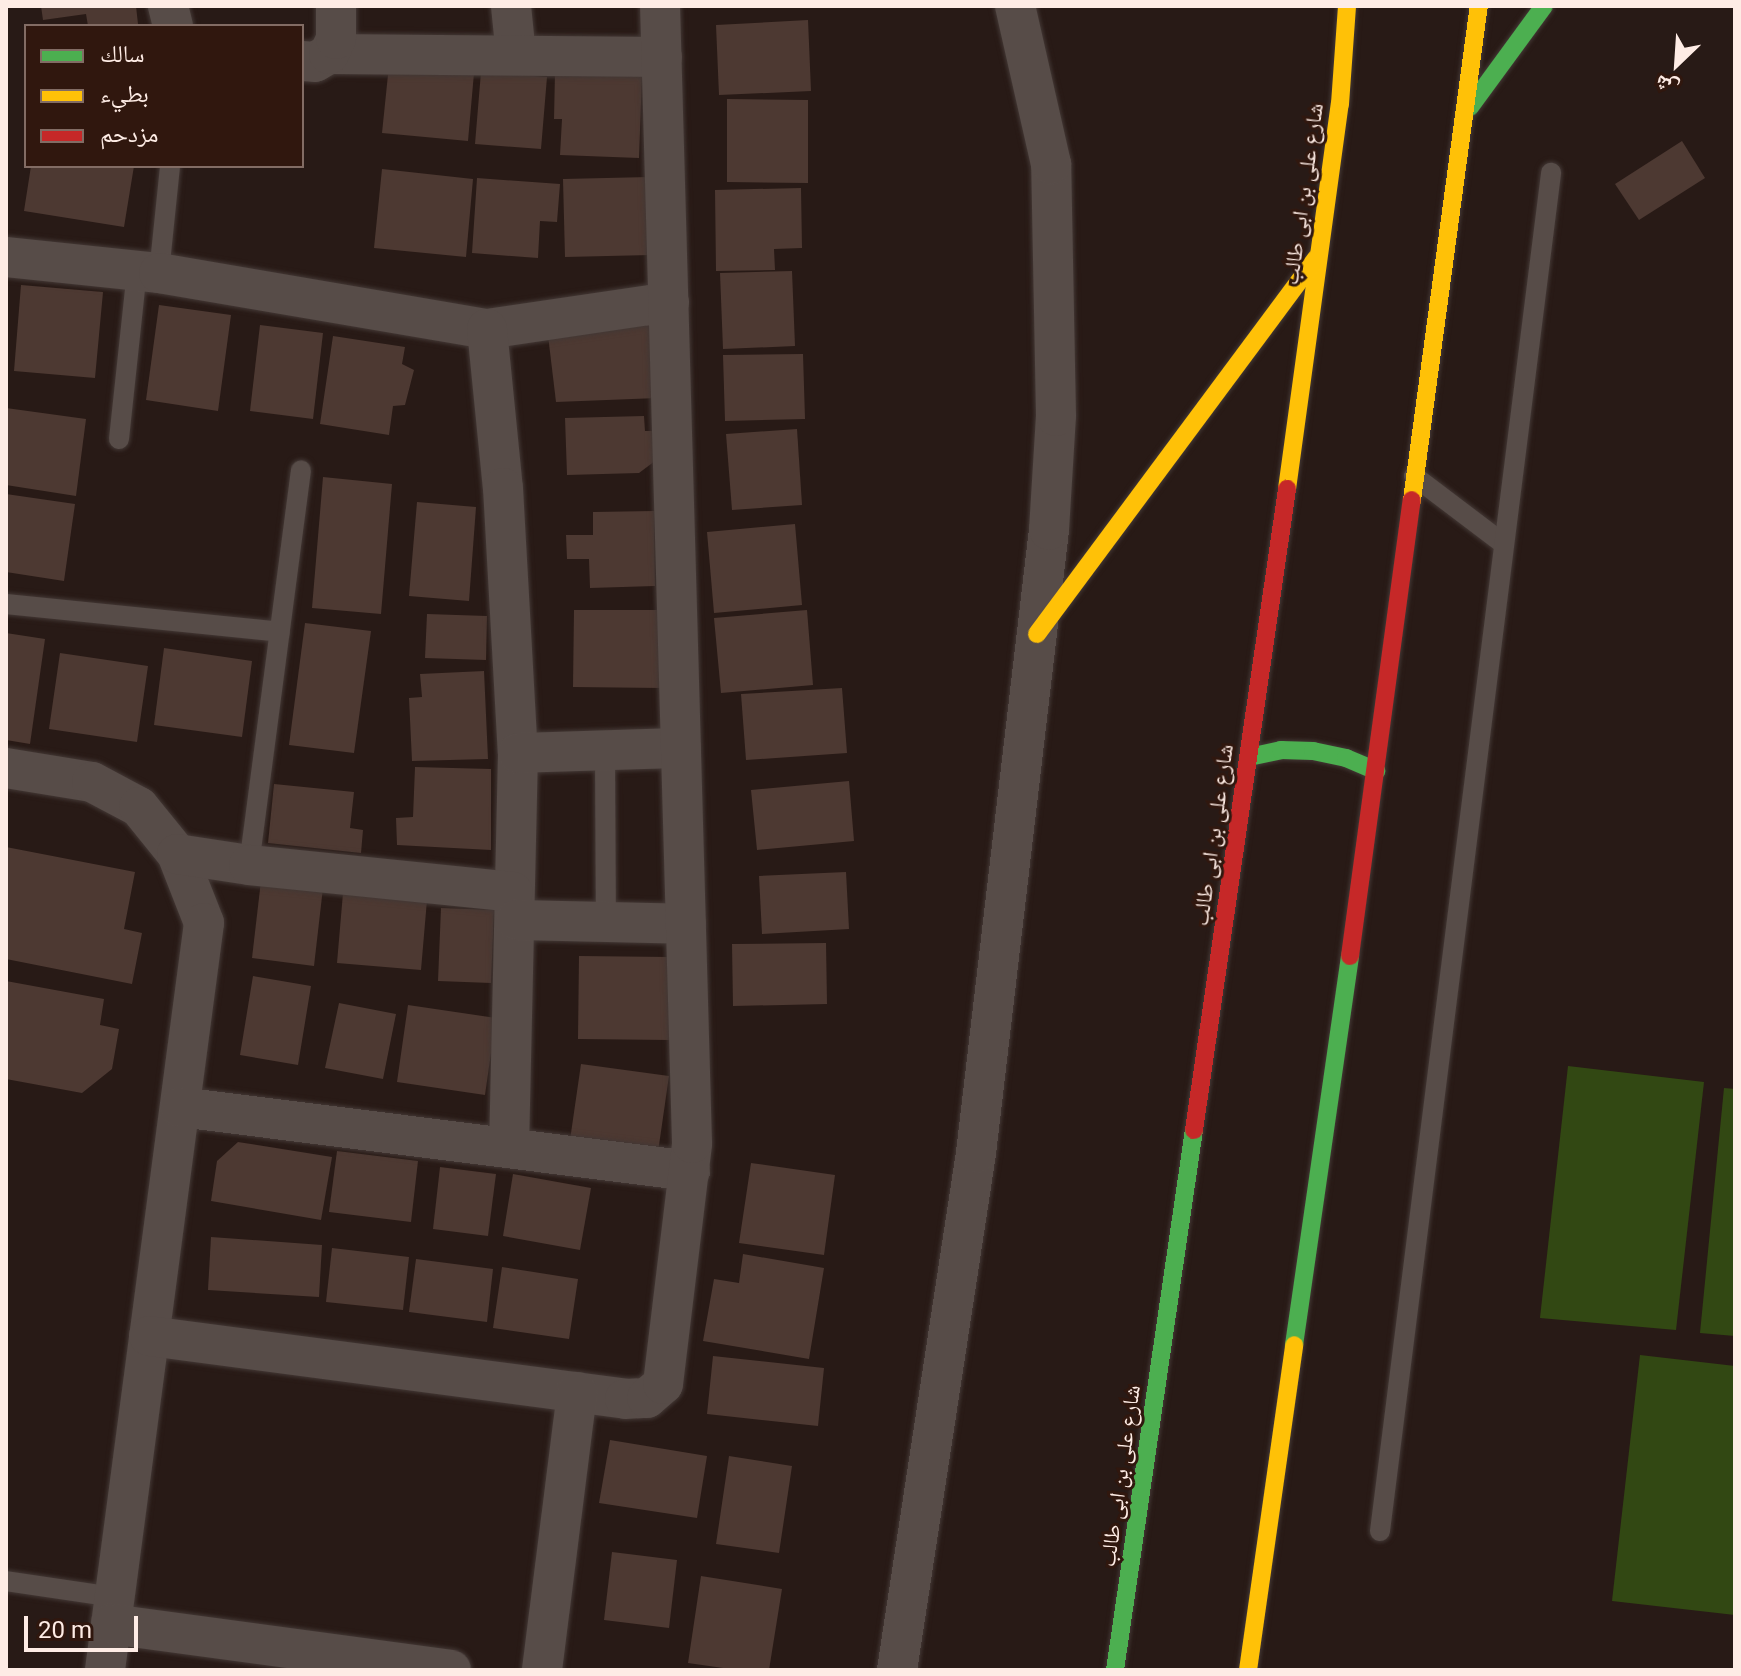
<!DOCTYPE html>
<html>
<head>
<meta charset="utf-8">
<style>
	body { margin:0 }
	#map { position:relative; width:1741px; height:1676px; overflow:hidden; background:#281a16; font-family:Roboto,"Noto Naskh Arabic",sans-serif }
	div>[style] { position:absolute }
	.green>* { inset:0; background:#324813 }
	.building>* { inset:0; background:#4d3932 }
	.roads { filter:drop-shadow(0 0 2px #433835) drop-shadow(0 0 2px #433835) }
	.lane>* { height:20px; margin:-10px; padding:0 10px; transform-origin:10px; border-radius:10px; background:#574c48 }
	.street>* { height:40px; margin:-20px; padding:0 20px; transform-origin:20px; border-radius:20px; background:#574c48 }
	.fast>* { height:18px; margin:-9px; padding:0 9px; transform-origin:9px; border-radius:9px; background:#4caf50 }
	.slow>* { height:18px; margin:-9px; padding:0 9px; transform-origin:9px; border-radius:9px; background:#ffc107 }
	.jam>* { height:18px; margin:-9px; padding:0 9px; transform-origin:9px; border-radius:9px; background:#c62828 }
	span { translate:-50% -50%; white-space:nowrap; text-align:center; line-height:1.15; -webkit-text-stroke:6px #30170e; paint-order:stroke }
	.street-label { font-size:22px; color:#feece5 }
	.frame { position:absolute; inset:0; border:8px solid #feece5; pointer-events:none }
	.legend { position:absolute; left:24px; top:24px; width:280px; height:144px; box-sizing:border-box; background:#30170e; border:2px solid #826c64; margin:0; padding:10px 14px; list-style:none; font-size:24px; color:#feece5 }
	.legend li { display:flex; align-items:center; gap:16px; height:40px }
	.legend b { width:40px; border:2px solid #826c64 }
	.north { position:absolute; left:1637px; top:24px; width:80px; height:80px; -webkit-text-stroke:6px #30170e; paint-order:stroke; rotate:205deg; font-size:22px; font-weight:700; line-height:32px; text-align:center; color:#feece5 }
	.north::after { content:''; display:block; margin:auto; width:28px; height:36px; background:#feece5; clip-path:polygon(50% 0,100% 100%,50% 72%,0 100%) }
	.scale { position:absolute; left:24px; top:1616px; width:114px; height:36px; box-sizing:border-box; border:4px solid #feece5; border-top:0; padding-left:10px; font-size:24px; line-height:28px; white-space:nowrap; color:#feece5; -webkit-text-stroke:6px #30170e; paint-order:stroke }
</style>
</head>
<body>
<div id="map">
	<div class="green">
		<i style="clip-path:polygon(1568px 1066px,1704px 1082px,1676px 1330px,1540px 1318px)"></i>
		<i style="clip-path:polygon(1724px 1088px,1735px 1089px,1735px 1336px,1700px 1333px)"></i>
		<i style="clip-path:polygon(1640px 1355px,1735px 1366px,1735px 1615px,1612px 1601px)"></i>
	</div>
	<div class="building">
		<i style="clip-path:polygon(41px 6px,136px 6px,138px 24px,88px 26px,86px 14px,43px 20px)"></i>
		<i style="clip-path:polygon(808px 20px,811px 91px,719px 95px,716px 25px)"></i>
		<i style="clip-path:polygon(389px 65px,474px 73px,468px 141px,382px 133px)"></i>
		<i style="clip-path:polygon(481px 72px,547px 77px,541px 149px,475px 144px)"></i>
		<i style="clip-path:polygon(555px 72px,642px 75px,639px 158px,560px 155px,562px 119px,554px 119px)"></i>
		<i style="clip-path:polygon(727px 99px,808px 100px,808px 183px,727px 182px)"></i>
		<i style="clip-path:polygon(1682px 141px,1705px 178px,1639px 220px,1615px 184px)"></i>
		<i style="clip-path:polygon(31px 166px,134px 166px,124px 227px,24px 211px)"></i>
		<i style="clip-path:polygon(382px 169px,473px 179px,466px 257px,374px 248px)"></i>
		<i style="clip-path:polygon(649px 177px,651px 255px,565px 257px,563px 179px)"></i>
		<i style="clip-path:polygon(477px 178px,560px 184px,557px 222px,540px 221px,538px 258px,472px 253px)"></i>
		<i style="clip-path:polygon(801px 188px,802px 248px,774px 249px,775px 270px,716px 271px,715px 190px)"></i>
		<i style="clip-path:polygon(792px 271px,795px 346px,723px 349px,720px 273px)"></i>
		<i style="clip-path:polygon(21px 285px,103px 292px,95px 378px,14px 371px)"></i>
		<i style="clip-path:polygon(159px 305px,231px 315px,218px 411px,146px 400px)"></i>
		<i style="clip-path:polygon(654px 322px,658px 398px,556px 402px,547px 327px)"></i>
		<i style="clip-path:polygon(260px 325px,323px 333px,313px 419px,250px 411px)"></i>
		<i style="clip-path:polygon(333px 336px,405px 347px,402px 364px,414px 370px,405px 405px,393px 406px,389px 435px,320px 424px)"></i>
		<i style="clip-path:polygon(803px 354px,805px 419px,725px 421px,723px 355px)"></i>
		<i style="clip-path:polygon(6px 408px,86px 419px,76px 496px,6px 485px)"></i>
		<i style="clip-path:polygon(644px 416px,645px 431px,658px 431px,659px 458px,639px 473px,567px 475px,565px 418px)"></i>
		<i style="clip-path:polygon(797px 429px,802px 505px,732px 510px,726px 434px)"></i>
		<i style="clip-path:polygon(323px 477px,392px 484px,381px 614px,312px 608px)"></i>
		<i style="clip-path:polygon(6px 494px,75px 504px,64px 581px,6px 572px)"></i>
		<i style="clip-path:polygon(417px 502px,476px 507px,469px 601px,409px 596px)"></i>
		<i style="clip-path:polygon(654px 511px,655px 586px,590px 588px,589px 559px,567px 559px,566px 535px,593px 535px,593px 512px)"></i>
		<i style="clip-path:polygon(795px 524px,802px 605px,714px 613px,707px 532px)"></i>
		<i style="clip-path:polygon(574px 610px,661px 610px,661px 688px,573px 687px)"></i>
		<i style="clip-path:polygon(807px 610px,813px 685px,721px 693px,714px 618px)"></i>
		<i style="clip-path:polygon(427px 614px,487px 616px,486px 660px,425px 658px)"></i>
		<i style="clip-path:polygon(305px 623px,371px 631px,354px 753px,289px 745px)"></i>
		<i style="clip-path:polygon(6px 633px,45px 639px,30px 744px,6px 740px)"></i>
		<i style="clip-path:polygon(164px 648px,252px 661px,242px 737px,154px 725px)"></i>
		<i style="clip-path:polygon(60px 653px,148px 666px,137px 742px,49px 729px)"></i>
		<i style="clip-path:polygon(484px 671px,488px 759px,412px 761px,409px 698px,422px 697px,420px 674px)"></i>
		<i style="clip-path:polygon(842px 688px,847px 753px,746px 760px,741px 694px)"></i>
		<i style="clip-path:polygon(415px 767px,491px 769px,491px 850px,397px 845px,396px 818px,413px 817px)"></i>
		<i style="clip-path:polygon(849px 781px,854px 841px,757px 850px,751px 790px)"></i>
		<i style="clip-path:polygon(274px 784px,354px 792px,350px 828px,363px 830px,361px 853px,268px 843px)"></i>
		<i style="clip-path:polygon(6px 847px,135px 872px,124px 929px,142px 933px,132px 984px,6px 959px)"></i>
		<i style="clip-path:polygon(262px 872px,324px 879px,314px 966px,252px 958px)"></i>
		<i style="clip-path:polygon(846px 872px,849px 929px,762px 934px,759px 876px)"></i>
		<i style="clip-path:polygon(343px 893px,427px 900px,421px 970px,337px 963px)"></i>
		<i style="clip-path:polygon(441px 908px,494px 910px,491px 983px,438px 981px)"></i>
		<i style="clip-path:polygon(826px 943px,827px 1004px,733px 1006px,732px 944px)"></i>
		<i style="clip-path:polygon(579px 956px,670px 957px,669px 1040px,578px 1039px)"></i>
		<i style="clip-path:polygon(253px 976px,311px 986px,298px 1065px,240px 1055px)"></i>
		<i style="clip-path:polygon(6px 981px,104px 999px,100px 1025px,119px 1029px,112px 1069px,82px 1093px,6px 1079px)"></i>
		<i style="clip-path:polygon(339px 1003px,396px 1014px,383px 1079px,325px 1068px)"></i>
		<i style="clip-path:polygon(408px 1005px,496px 1018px,485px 1095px,397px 1082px)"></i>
		<i style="clip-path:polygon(581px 1064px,669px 1076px,658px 1152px,570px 1140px)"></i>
		<i style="clip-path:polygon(238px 1142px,332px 1157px,321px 1220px,211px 1201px,217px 1161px)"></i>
		<i style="clip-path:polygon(337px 1151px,418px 1161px,411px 1222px,329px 1212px)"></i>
		<i style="clip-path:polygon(751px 1163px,835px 1175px,824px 1255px,739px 1243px)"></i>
		<i style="clip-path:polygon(440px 1167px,496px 1174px,488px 1236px,433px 1229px)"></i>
		<i style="clip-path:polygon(513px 1174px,591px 1188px,580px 1250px,503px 1236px)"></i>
		<i style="clip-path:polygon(211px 1237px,322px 1245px,319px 1297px,208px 1290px)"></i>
		<i style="clip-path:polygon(332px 1248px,409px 1257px,403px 1310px,326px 1302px)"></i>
		<i style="clip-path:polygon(743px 1254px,824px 1268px,809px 1359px,703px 1341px,714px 1279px,739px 1283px)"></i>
		<i style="clip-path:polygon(416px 1259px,493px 1269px,487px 1322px,409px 1312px)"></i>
		<i style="clip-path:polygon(502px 1267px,578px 1279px,569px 1339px,493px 1328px)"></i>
		<i style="clip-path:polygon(713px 1356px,824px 1368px,818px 1426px,707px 1414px)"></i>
		<i style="clip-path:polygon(610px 1440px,707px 1456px,697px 1518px,599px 1503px)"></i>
		<i style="clip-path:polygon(729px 1456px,792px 1466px,779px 1553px,716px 1544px)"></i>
		<i style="clip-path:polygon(612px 1552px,677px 1560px,669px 1628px,604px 1620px)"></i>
		<i style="clip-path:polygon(701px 1576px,782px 1589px,769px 1670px,737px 1670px,688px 1663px)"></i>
	</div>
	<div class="roads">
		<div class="lane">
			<i style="left:159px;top:273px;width:108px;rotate:-84.1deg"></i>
			<i style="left:119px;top:439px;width:170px;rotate:-83.9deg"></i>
			<i style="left:1414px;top:476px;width:113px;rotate:37.1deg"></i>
			<i style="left:6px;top:604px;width:275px;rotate:5.8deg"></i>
			<i style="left:605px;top:751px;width:171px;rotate:89.7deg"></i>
			<i style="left:249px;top:865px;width:398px;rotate:-82.5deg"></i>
			<i style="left:1380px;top:1531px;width:1369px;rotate:-82.82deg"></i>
			<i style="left:6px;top:1581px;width:110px;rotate:8.4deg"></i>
		</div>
		<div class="street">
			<i style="left:168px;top:6px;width:21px;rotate:76deg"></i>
			<i style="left:511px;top:6px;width:49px;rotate:84.2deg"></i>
			<i style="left:329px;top:54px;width:333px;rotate:0.5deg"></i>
			<i style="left:302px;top:61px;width:13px;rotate:4deg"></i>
			<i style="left:315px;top:62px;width:16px;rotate:-30deg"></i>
			<i style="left:329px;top:54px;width:17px;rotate:-65deg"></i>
			<i style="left:336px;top:39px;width:33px;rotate:-90deg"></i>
			<i style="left:6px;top:257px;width:154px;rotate:6deg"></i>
			<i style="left:159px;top:273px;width:333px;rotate:9.7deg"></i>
			<i style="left:487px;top:329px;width:184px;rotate:-8.4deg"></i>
			<i style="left:487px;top:329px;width:160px;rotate:84.3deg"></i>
			<i style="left:503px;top:488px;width:265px;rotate:86.8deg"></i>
			<i style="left:518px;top:753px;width:395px;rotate:91.3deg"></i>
			<i style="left:518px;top:753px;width:163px;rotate:-1.8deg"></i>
			<i style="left:6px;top:768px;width:87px;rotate:9.2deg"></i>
			<i style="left:92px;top:782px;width:53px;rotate:28deg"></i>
			<i style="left:139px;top:807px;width:60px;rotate:51deg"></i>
			<i style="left:177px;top:854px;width:74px;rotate:68.6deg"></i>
			<i style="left:204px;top:923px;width:754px;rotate:97.55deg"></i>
			<i style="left:177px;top:854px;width:73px;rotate:8.7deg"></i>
			<i style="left:249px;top:865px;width:265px;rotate:5.8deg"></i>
			<i style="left:516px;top:920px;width:170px;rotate:1.3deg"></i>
			<i style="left:180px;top:1107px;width:514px;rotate:7.15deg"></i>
			<i style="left:149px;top:1336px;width:480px;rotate:7.5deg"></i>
			<i style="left:625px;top:1399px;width:22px;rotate:-3deg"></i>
			<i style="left:647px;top:1398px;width:21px;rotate:-41deg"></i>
			<i style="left:663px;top:1384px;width:243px;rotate:-83.1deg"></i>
			<i style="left:692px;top:1143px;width:1137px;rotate:-91.61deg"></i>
			<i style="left:111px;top:1624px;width:343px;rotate:7.7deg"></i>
			<i style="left:542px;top:1670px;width:280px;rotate:-82.8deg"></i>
			<i style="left:897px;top:1670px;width:523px;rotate:-81.31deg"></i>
			<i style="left:976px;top:1153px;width:627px;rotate:-83.32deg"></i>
			<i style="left:1049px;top:530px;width:114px;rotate:-86.5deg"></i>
			<i style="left:1056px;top:416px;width:252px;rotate:-91.1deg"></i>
			<i style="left:1051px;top:164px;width:162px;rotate:-102.8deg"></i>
		</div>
		<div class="fast">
			<i style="left:1470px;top:107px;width:125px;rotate:-53.8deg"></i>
			<i style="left:1249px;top:757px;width:33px;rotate:-12deg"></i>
			<i style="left:1281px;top:750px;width:32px;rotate:2deg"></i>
			<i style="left:1313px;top:751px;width:34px;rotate:12deg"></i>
			<i style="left:1346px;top:758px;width:33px;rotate:23deg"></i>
			<i style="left:1294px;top:1345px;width:393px;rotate:-81.8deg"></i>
			<i style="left:1115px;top:1670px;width:546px;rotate:-81.68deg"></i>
		</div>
		<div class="slow">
			<i style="left:1287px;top:489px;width:389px;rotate:-82.2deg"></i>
			<i style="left:1340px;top:104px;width:98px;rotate:-85.9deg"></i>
			<i style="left:1412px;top:500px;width:499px;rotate:-82.3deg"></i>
			<i style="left:1037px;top:634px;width:468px;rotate:-53.4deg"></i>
			<i style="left:1248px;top:1670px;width:328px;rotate:-81.9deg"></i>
		</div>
		<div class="jam">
			<i style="left:1350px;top:956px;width:460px;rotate:-82.3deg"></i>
			<i style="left:1194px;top:1130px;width:648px;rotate:-81.74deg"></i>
		</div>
	</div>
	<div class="street-label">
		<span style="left:1303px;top:194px;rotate:-82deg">شارع على بن ابى طالب</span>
		<span style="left:1213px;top:835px;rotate:-82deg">شارع على بن ابى طالب</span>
		<span style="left:1120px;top:1476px;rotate:-82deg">شارع على بن ابى طالب</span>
	</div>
	<div class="frame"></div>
	<ul class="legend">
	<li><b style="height:10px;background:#4caf50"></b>سالك</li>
	<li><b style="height:10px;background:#ffc107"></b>بطيء</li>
	<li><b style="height:10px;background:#c62828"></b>مزدحم</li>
	</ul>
	<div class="north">ش</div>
	<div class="scale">20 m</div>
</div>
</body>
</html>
